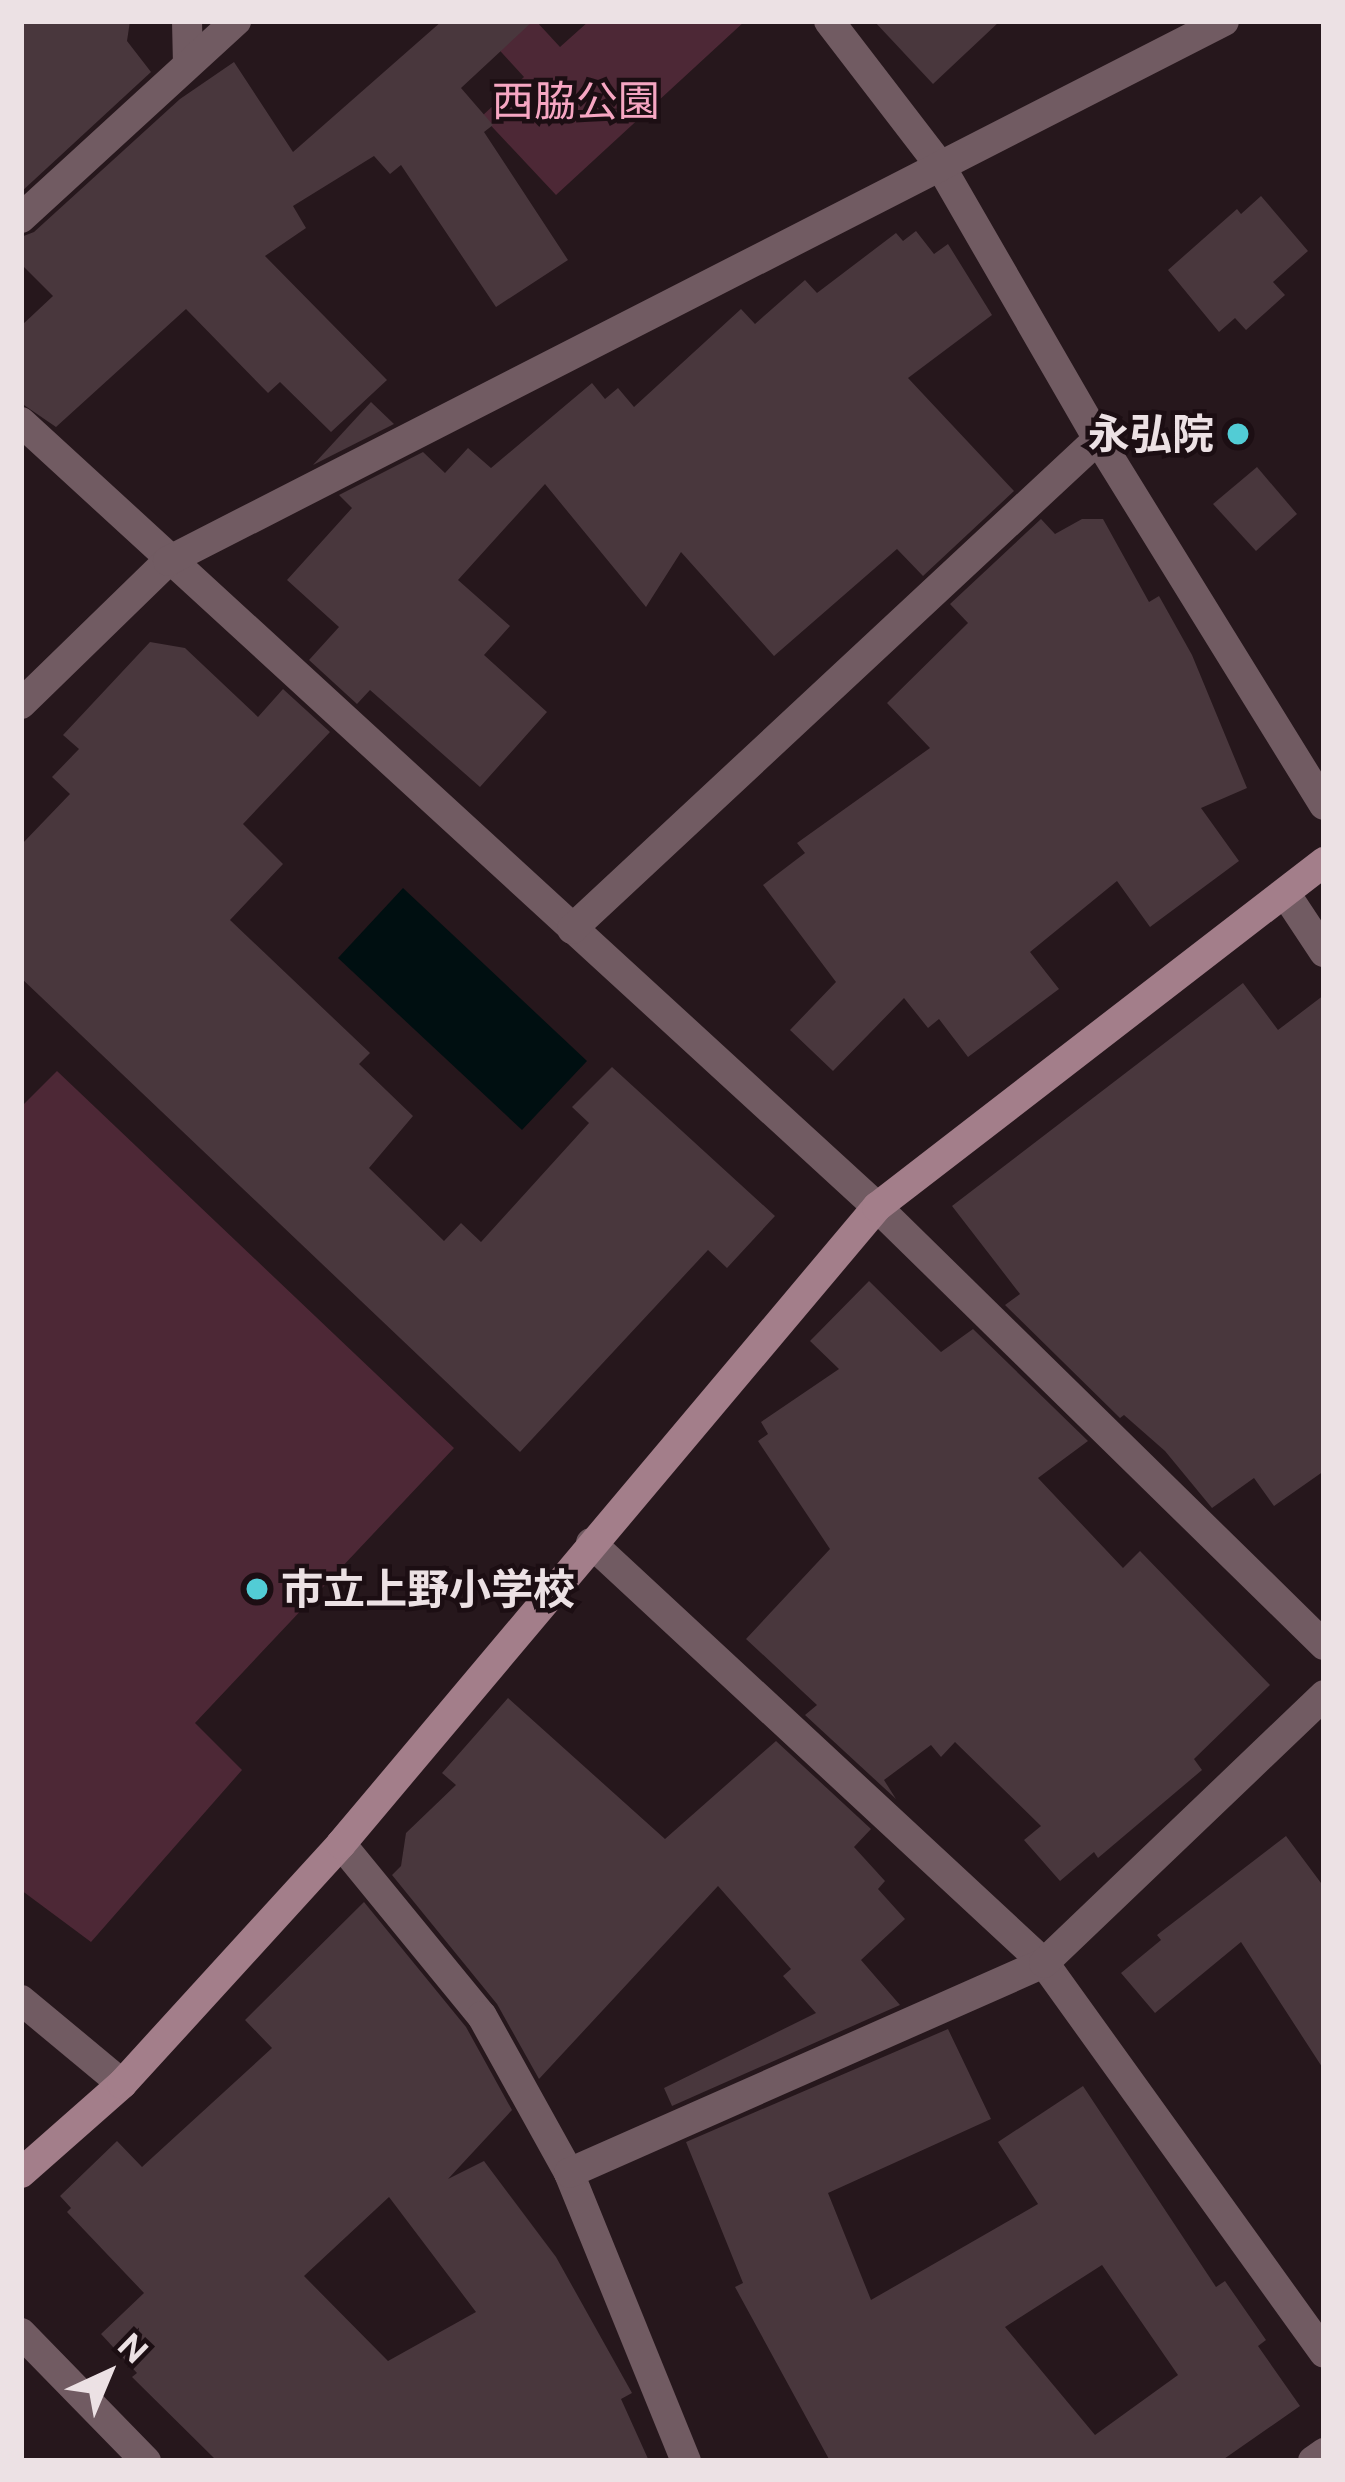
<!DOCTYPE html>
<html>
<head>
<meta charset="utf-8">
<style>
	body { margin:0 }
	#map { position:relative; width:1345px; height:2482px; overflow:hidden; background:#26171c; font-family:"Public Sans","Noto Sans JP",sans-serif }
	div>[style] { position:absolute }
	.green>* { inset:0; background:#4d2836 }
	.water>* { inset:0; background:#000f11 }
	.building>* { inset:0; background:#49373d }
	.street>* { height:30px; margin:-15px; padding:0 15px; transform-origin:15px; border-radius:15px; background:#715b62 }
	.secondary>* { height:30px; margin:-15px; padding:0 15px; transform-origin:15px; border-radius:15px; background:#a37e8a }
	.dots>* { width:33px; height:33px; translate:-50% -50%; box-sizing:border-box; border:6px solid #1c0e13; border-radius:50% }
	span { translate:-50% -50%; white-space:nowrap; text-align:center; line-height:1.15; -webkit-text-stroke:9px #1c0e13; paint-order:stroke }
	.park-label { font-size:42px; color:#f6a6c2 }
	.poi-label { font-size:42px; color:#ece1e4; font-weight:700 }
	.right { translate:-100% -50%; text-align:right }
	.left { translate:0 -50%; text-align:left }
	.frame { position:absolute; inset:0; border:24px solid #ece1e4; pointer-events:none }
	.north { position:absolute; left:48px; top:2314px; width:120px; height:120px; -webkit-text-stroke:9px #1c0e13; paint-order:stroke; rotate:44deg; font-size:33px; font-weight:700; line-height:48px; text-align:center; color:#ece1e4 }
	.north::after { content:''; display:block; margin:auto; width:42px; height:54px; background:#ece1e4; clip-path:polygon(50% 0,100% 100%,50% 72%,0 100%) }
</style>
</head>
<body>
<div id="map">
	<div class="green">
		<i style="clip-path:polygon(473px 21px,536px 21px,560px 47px,589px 21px,745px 21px,556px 195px,482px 116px,524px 77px)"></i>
		<i style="clip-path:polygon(57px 1071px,454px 1448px,195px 1723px,242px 1770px,91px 1942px,21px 1890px,21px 1107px)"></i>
	</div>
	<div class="water">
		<i style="clip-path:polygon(403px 888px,587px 1061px,522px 1130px,338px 958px)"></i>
	</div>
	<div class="building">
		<i style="clip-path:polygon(21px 21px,130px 21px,127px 41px,151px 72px,21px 192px)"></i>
		<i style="clip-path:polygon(442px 21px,533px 21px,461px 88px,493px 125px,484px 132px,568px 260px,496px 307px,401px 165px,390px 174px,374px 156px,293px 206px,306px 228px,265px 256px,387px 380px,331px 432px,280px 382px,268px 393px,186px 309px,56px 427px,21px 403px,21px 326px,53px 296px,21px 264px,21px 237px,34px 232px,180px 99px,234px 62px,293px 152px)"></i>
		<i style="clip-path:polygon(874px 21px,1000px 21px,933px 84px)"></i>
		<i style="clip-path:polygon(1261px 196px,1308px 251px,1273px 282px,1285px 295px,1246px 330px,1235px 318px,1219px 332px,1168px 270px,1237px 209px,1241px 214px)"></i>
		<i style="clip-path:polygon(916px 231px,934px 254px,948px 244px,992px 315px,908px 378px,1014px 491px,923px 576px,897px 549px,774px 656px,681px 552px,646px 607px,545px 484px,458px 580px,510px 626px,484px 655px,547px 712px,480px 787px,370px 690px,357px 704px,309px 660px,339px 627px,287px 580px,352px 508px,339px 495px,423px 452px,445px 473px,468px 448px,491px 468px,592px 383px,605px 399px,618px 388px,634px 407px,741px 309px,755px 324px,805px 280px,817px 293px,896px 233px,903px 241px)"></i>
		<i style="clip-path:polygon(371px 402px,394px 424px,313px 465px)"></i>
		<i style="clip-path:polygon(1257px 467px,1297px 514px,1256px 551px,1213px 504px)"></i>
		<i style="clip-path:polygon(1041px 519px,1055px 534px,1082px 519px,1103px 519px,1149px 602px,1159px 596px,1192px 655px,1247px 788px,1201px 808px,1239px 861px,1150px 927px,1117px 881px,1030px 952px,1059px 989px,968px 1057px,939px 1019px,928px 1028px,904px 998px,833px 1071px,790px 1030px,836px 982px,763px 885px,805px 853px,797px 843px,930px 748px,887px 703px,968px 623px,950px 604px)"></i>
		<i style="clip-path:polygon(150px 642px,185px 648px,258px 717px,283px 689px,330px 732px,243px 824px,283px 864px,230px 920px,370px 1053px,359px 1064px,413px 1116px,369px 1168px,444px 1241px,461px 1223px,481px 1242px,589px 1123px,572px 1107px,612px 1067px,775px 1216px,727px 1268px,708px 1250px,520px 1452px,21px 978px,21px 845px,70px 794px,52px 777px,79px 749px,63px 735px)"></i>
		<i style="clip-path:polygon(1243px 983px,1278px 1030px,1324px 995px,1324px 1471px,1274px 1506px,1254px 1478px,1212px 1508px,1165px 1451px,1124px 1415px,1120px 1418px,1005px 1305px,1020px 1294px,952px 1206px)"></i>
		<i style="clip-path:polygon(869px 1281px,941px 1352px,973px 1329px,1088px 1441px,1038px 1478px,1123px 1568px,1140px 1551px,1270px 1685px,1194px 1759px,1202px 1770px,1098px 1858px,1094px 1852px,1060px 1881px,1024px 1840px,1041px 1826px,955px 1742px,941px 1757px,931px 1745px,884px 1780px,896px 1799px,805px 1715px,817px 1705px,746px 1639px,830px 1549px,758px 1441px,768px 1434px,761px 1422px,839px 1369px,810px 1341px)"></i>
		<i style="clip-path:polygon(508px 1698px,665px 1839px,776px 1741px,871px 1829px,854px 1847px,885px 1881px,878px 1889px,905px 1919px,861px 1960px,900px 2005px,672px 2106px,664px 2088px,816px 2013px,783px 1976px,791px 1969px,718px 1886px,539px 2079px,497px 2004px,392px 1875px,401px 1866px,406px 1833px,456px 1785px,442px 1773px)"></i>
		<i style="clip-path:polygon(1286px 1836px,1324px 1887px,1324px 2070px,1241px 1942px,1155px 2013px,1121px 1973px,1161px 1940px,1157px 1935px)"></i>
		<i style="clip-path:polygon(evenodd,364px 1902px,466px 2027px,512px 2110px,448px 2179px,484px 2161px,556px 2257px,632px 2393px,621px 2399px,649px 2461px,217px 2461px,132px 2377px,137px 2373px,101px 2334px,144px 2293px,67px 2212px,71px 2208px,60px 2196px,117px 2141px,142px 2167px,272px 2048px,245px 2020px,364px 1902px,389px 2197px,476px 2312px,388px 2361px,304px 2276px,389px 2197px)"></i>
		<i style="clip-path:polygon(evenodd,948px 2029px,991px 2119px,828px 2193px,871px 2300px,1038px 2204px,998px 2142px,1083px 2086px,1216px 2287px,1225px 2281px,1266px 2340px,1258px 2346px,1300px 2406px,1221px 2461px,830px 2461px,735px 2287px,743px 2283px,686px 2142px,948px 2029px,1102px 2265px,1178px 2375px,1095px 2435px,1005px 2327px,1102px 2265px)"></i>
	</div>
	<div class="street">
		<i style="left:187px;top:21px;width:43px;rotate:88.7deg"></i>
		<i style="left:829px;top:21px;width:184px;rotate:52.5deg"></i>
		<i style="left:941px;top:167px;width:314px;rotate:60deg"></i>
		<i style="left:1098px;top:439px;width:430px;rotate:58.3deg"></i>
		<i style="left:21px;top:218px;width:292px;rotate:-42.5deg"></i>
		<i style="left:21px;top:422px;width:1161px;rotate:42.52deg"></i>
		<i style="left:877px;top:1207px;width:626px;rotate:44.42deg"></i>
		<i style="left:21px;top:704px;width:205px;rotate:-44.2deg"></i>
		<i style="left:168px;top:561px;width:1186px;rotate:-27.08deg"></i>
		<i style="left:1285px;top:893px;width:71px;rotate:56.5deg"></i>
		<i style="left:572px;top:929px;width:719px;rotate:-42.97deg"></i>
		<i style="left:591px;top:1543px;width:618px;rotate:42.84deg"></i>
		<i style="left:1044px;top:1963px;width:480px;rotate:54.3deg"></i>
		<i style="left:341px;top:1844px;width:222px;rotate:50.7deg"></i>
		<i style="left:482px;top:2016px;width:179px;rotate:61deg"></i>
		<i style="left:569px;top:2173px;width:311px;rotate:67.9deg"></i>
		<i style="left:21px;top:2000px;width:131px;rotate:39.7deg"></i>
		<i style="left:569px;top:2173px;width:519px;rotate:-23.85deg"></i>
		<i style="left:1044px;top:1963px;width:388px;rotate:-43.7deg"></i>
		<i style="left:21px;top:2333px;width:179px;rotate:45.7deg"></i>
		<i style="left:1313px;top:2461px;width:14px;rotate:-36deg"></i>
	</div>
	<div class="secondary">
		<i style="left:21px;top:2173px;width:135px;rotate:-41.4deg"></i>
		<i style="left:122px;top:2084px;width:325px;rotate:-47.6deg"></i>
		<i style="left:341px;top:1844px;width:833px;rotate:-49.92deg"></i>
		<i style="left:877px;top:1207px;width:565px;rotate:-37.66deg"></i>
	</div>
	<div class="dots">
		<i style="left:1238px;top:434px;background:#52ccd5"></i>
		<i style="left:257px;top:1589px;background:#52ccd5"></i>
	</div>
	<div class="park-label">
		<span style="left:576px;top:101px">西脇公園</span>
	</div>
	<div class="poi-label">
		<span class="right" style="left:1214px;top:434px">永弘院</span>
		<span class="left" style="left:281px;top:1589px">市立上野小学校</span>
	</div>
	<div class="frame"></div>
	<div class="north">N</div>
</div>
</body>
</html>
